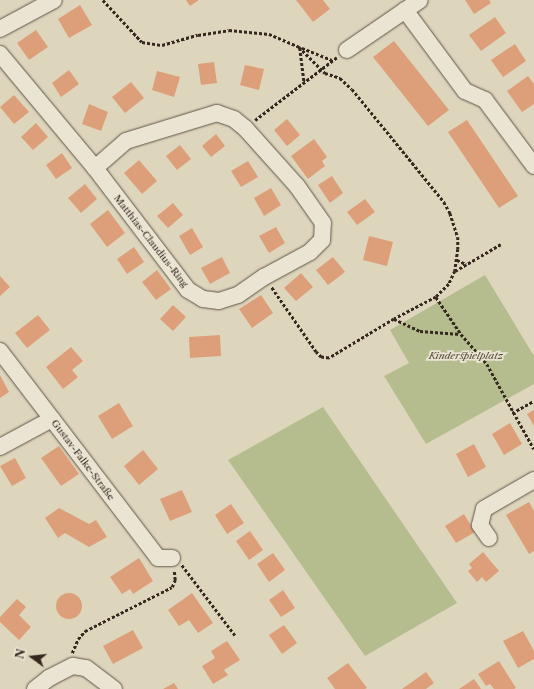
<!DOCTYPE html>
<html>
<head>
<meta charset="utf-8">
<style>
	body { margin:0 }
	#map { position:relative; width:534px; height:689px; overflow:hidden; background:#ded6bc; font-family:"Libre Caslon Text",serif }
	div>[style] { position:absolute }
	.green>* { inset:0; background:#b5bd8e }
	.building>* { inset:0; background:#dd9f7a }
	.round { border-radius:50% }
	.path>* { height:2.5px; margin-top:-1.25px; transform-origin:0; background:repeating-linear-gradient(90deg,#35291f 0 3px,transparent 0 5px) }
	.roads { filter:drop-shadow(0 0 1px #5f5446) drop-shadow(0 0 1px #5f5446) }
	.minor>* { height:16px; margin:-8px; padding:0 8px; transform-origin:8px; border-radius:8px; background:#eae4d3 }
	span { translate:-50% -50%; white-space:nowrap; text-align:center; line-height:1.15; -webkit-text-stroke:3.5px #eae4d3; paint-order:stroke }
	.street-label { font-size:10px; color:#35291f }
	.park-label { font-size:10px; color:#554e3b; font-style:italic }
	.north { position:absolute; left:12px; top:637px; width:40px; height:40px; -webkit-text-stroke:3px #eae4d3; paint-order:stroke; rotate:285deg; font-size:11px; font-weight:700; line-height:16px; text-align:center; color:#35291f }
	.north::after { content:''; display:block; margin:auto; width:14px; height:18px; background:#35291f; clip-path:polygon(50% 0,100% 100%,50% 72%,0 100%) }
</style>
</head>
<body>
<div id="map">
	<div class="green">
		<i style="clip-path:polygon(485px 275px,534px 356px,534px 384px,426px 444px,384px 376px,409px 363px,390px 330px)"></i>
		<i style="clip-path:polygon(323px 407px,457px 603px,365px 656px,228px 460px)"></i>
	</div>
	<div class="building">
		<i style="clip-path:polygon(186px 0,199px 0,190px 6px)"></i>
		<i style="clip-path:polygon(296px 0,323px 0,330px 9px,313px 22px)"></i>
		<i style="clip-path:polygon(465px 0,489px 0,491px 3px,474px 14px)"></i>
		<i style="clip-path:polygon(80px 5px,92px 25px,69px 38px,58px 19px)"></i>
		<i style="clip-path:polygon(495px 17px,506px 33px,481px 51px,469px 35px)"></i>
		<i style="clip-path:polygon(36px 30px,48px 47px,29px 60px,17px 43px)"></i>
		<i style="clip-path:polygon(394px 41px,449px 110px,428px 126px,373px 57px)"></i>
		<i style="clip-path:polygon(515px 44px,526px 61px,503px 77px,491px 60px)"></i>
		<i style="clip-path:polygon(214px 62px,217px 83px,201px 85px,198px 64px)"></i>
		<i style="clip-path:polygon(245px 65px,264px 69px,259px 90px,240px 85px)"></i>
		<i style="clip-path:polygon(69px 70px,79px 84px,61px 97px,52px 83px)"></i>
		<i style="clip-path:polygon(157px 71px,180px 77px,174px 97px,152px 90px)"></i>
		<i style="clip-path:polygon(528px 76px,534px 84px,534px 104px,522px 112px,507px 91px)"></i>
		<i style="clip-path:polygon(131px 82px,144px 98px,125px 113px,112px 97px)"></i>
		<i style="clip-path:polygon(14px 95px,29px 112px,14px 124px,0 107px)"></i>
		<i style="clip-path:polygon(89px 104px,108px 112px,101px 131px,82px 124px)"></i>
		<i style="clip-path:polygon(287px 119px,300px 135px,287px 146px,274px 130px)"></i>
		<i style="clip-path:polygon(467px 120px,518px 196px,499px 208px,448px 132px)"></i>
		<i style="clip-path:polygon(36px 123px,48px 137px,33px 150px,21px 137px)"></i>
		<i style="clip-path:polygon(216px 134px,225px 146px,211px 157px,202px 146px)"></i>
		<i style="clip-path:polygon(314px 139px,327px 157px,322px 161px,325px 166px,308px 179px,291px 156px)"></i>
		<i style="clip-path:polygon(180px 145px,191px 159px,177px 170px,166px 156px)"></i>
		<i style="clip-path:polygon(62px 153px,72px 168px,56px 179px,46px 165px)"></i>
		<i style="clip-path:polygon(139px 160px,157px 181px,142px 194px,124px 173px)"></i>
		<i style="clip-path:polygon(248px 161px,258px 177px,241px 187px,231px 171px)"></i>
		<i style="clip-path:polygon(332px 176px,343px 193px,330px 203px,318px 185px)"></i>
		<i style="clip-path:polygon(85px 184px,97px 199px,81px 213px,68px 198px)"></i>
		<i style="clip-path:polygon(271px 188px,281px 205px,264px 216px,254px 198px)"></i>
		<i style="clip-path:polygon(365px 199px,375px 212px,357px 225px,347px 212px)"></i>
		<i style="clip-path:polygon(173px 203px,183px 215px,168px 228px,157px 216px)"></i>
		<i style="clip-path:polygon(108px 210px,125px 233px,107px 247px,90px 224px)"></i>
		<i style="clip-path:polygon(276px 227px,285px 243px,269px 253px,259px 236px)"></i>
		<i style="clip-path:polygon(192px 228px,203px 247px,190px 255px,179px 236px)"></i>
		<i style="clip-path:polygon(369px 236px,393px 242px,387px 266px,363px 260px)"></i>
		<i style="clip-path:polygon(134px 247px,144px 262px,127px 274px,117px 259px)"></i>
		<i style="clip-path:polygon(222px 257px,230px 273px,210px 284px,201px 268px)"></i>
		<i style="clip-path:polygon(333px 257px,345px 272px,328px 285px,316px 270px)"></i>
		<i style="clip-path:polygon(157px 270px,171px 289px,156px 300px,142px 282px)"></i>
		<i style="clip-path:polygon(301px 273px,313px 287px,296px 301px,284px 288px)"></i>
		<i style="clip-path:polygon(0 276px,10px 287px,0 296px)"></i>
		<i style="clip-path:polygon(261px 295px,273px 313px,252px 328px,239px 309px)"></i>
		<i style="clip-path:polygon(173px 305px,186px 317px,173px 331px,160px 319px)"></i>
		<i style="clip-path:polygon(38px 315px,50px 330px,27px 348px,15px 333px)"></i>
		<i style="clip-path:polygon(220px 335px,221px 356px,190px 358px,189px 337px)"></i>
		<i style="clip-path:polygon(71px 347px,83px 361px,72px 370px,78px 377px,63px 389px,46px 367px)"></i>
		<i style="clip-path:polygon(0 375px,9px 392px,0 398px)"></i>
		<i style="clip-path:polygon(119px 403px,133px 426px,112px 439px,98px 416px)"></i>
		<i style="clip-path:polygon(534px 410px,534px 426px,527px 414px)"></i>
		<i style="clip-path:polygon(510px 423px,522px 444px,504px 455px,492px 434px)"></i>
		<i style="clip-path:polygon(474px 444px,486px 467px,468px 477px,456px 454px)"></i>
		<i style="clip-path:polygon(59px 446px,79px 474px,61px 486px,41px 458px)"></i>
		<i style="clip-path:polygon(143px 450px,158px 469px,139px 485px,124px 466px)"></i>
		<i style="clip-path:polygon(15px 458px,26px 478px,12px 486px,0 466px)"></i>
		<i style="clip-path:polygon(182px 490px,192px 512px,170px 521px,160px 499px)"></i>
		<i style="clip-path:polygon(529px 502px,534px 511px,534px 551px,529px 554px,506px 515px)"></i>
		<i style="clip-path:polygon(231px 504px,244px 523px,227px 534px,215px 515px)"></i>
		<i style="clip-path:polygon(59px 508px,89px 524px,96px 520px,107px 537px,89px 547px,65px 533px,58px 538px,45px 518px)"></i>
		<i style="clip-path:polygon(464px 514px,475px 532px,456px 543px,445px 526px)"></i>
		<i style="clip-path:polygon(250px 531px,263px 550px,249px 560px,236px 541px)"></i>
		<i style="clip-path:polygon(483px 552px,499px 571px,486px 582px,482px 577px,477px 582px,468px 571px,472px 568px,469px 564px)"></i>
		<i style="clip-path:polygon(273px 553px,285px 570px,269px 582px,257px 564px)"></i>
		<i style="clip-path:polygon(139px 558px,153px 581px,133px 594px,130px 589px,122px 594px,110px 577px)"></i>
		<i style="clip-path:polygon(283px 590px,295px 608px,281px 617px,269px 600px)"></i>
		<i class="round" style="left:56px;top:593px;width:26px;height:26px"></i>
		<i style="clip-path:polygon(192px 593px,213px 623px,198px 633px,189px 620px,179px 626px,168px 610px)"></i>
		<i style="clip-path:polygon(17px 599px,26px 607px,19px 615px,31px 627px,19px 640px,0 622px,0 617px)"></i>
		<i style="clip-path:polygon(284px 625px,297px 643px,282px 654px,269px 635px)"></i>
		<i style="clip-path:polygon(133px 630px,143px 648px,113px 664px,103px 646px)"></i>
		<i style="clip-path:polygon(523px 631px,534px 651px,534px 659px,518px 668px,503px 641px)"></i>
		<i style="clip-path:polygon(227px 641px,240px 660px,224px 670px,228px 675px,213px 684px,202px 666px,215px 658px,211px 651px)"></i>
		<i style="clip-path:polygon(499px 661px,516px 688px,514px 689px,494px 689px,490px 684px,486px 686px,478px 674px)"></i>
		<i style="clip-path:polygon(348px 663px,367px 688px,365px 689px,335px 689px,327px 678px)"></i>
		<i style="clip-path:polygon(426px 672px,434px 683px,426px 689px,402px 689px)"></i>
		<i style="clip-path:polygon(474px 679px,481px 689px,459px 689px)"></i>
		<i style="clip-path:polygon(174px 683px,178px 689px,163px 689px)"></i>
	</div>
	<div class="path">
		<i style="left:103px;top:0;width:57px;rotate:47.1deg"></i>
		<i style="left:142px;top:42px;width:20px;rotate:9deg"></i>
		<i style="left:162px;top:45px;width:37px;rotate:-16deg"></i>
		<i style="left:198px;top:35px;width:31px;rotate:-9deg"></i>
		<i style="left:229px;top:30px;width:40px;rotate:5.7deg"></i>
		<i style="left:269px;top:34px;width:33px;rotate:23deg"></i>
		<i style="left:299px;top:47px;width:37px;rotate:45deg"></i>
		<i style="left:325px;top:73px;width:16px;rotate:18deg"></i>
		<i style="left:340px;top:78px;width:16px;rotate:43deg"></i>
		<i style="left:352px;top:89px;width:146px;rotate:50.8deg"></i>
		<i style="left:444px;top:202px;width:13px;rotate:61deg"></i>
		<i style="left:450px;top:213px;width:25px;rotate:72deg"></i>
		<i style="left:458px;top:237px;width:12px;rotate:90deg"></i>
		<i style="left:458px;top:249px;width:22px;rotate:98deg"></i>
		<i style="left:455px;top:271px;width:14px;rotate:115deg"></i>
		<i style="left:449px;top:284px;width:18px;rotate:135deg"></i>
		<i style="left:436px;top:297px;width:47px;rotate:152.4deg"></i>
		<i style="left:394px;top:319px;width:76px;rotate:149deg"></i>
		<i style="left:329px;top:358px;width:8px;rotate:-173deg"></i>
		<i style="left:321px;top:357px;width:7px;rotate:-135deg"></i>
		<i style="left:316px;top:352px;width:79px;rotate:-124.7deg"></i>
		<i style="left:300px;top:48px;width:34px;rotate:83deg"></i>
		<i style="left:302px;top:48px;width:32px;rotate:22deg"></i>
		<i style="left:255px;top:120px;width:103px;rotate:-37.5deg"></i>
		<i style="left:457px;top:260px;width:10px;rotate:24deg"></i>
		<i style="left:455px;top:271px;width:53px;rotate:-30.4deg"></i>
		<i style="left:436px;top:297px;width:45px;rotate:56deg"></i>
		<i style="left:461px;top:334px;width:40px;rotate:49deg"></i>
		<i style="left:487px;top:364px;width:97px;rotate:61.1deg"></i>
		<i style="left:394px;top:319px;width:29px;rotate:25deg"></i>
		<i style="left:420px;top:331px;width:40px;rotate:4.3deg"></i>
		<i style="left:512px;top:413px;width:25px;rotate:-29deg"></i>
		<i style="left:182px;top:565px;width:88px;rotate:52.9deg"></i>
		<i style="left:72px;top:653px;width:15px;rotate:-67deg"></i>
		<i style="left:78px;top:639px;width:11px;rotate:-49deg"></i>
		<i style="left:85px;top:631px;width:97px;rotate:-26.8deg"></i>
		<i style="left:172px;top:587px;width:8px;rotate:-67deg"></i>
		<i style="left:175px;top:580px;width:10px;rotate:-96deg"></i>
	</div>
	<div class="roads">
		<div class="minor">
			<i style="left:405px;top:10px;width:101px;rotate:53.5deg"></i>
			<i style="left:465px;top:91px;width:22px;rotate:24deg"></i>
			<i style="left:485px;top:100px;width:82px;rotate:53.4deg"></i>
			<i style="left:0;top:29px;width:61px;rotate:-28.2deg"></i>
			<i style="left:347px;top:50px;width:88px;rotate:-34.4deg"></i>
			<i style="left:0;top:54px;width:148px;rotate:50.2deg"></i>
			<i style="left:95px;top:168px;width:153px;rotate:52.7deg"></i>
			<i style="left:188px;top:290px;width:17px;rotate:31deg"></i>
			<i style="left:203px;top:299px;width:16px;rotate:7deg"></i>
			<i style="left:219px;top:301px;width:20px;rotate:-18deg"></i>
			<i style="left:238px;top:295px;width:32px;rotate:-35deg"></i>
			<i style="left:264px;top:277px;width:52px;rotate:-28.5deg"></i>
			<i style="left:310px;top:252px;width:17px;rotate:-45deg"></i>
			<i style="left:322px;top:240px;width:17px;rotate:-87deg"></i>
			<i style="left:323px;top:223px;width:45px;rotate:-125.1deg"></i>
			<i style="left:297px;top:186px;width:78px;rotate:-131.9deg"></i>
			<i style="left:245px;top:128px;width:14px;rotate:-141deg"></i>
			<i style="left:234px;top:119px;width:18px;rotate:-161deg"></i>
			<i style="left:217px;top:113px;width:95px;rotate:162.9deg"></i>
			<i style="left:126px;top:141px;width:41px;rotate:138.9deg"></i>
			<i style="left:0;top:351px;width:260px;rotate:52.6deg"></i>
			<i style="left:158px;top:558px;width:14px"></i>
			<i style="left:0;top:447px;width:59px;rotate:-28.3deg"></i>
			<i style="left:489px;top:538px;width:16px;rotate:-125deg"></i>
			<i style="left:480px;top:525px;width:16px;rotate:-76deg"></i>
			<i style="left:484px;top:509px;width:58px;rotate:-30.1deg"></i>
			<i style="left:35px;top:689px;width:18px;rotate:-38deg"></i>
			<i style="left:49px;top:678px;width:27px;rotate:-27deg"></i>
			<i style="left:73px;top:666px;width:13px;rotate:9deg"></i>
			<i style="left:86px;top:668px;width:35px;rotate:37deg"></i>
		</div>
	</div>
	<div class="street-label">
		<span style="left:151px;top:241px;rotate:52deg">Matthias-Claudius-Ring</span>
		<span style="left:83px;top:460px;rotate:53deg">Gustav-Falke-Straße</span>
	</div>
	<div class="park-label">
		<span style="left:466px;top:356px">Kinderspielplatz</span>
	</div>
	<div class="north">N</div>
</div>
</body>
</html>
